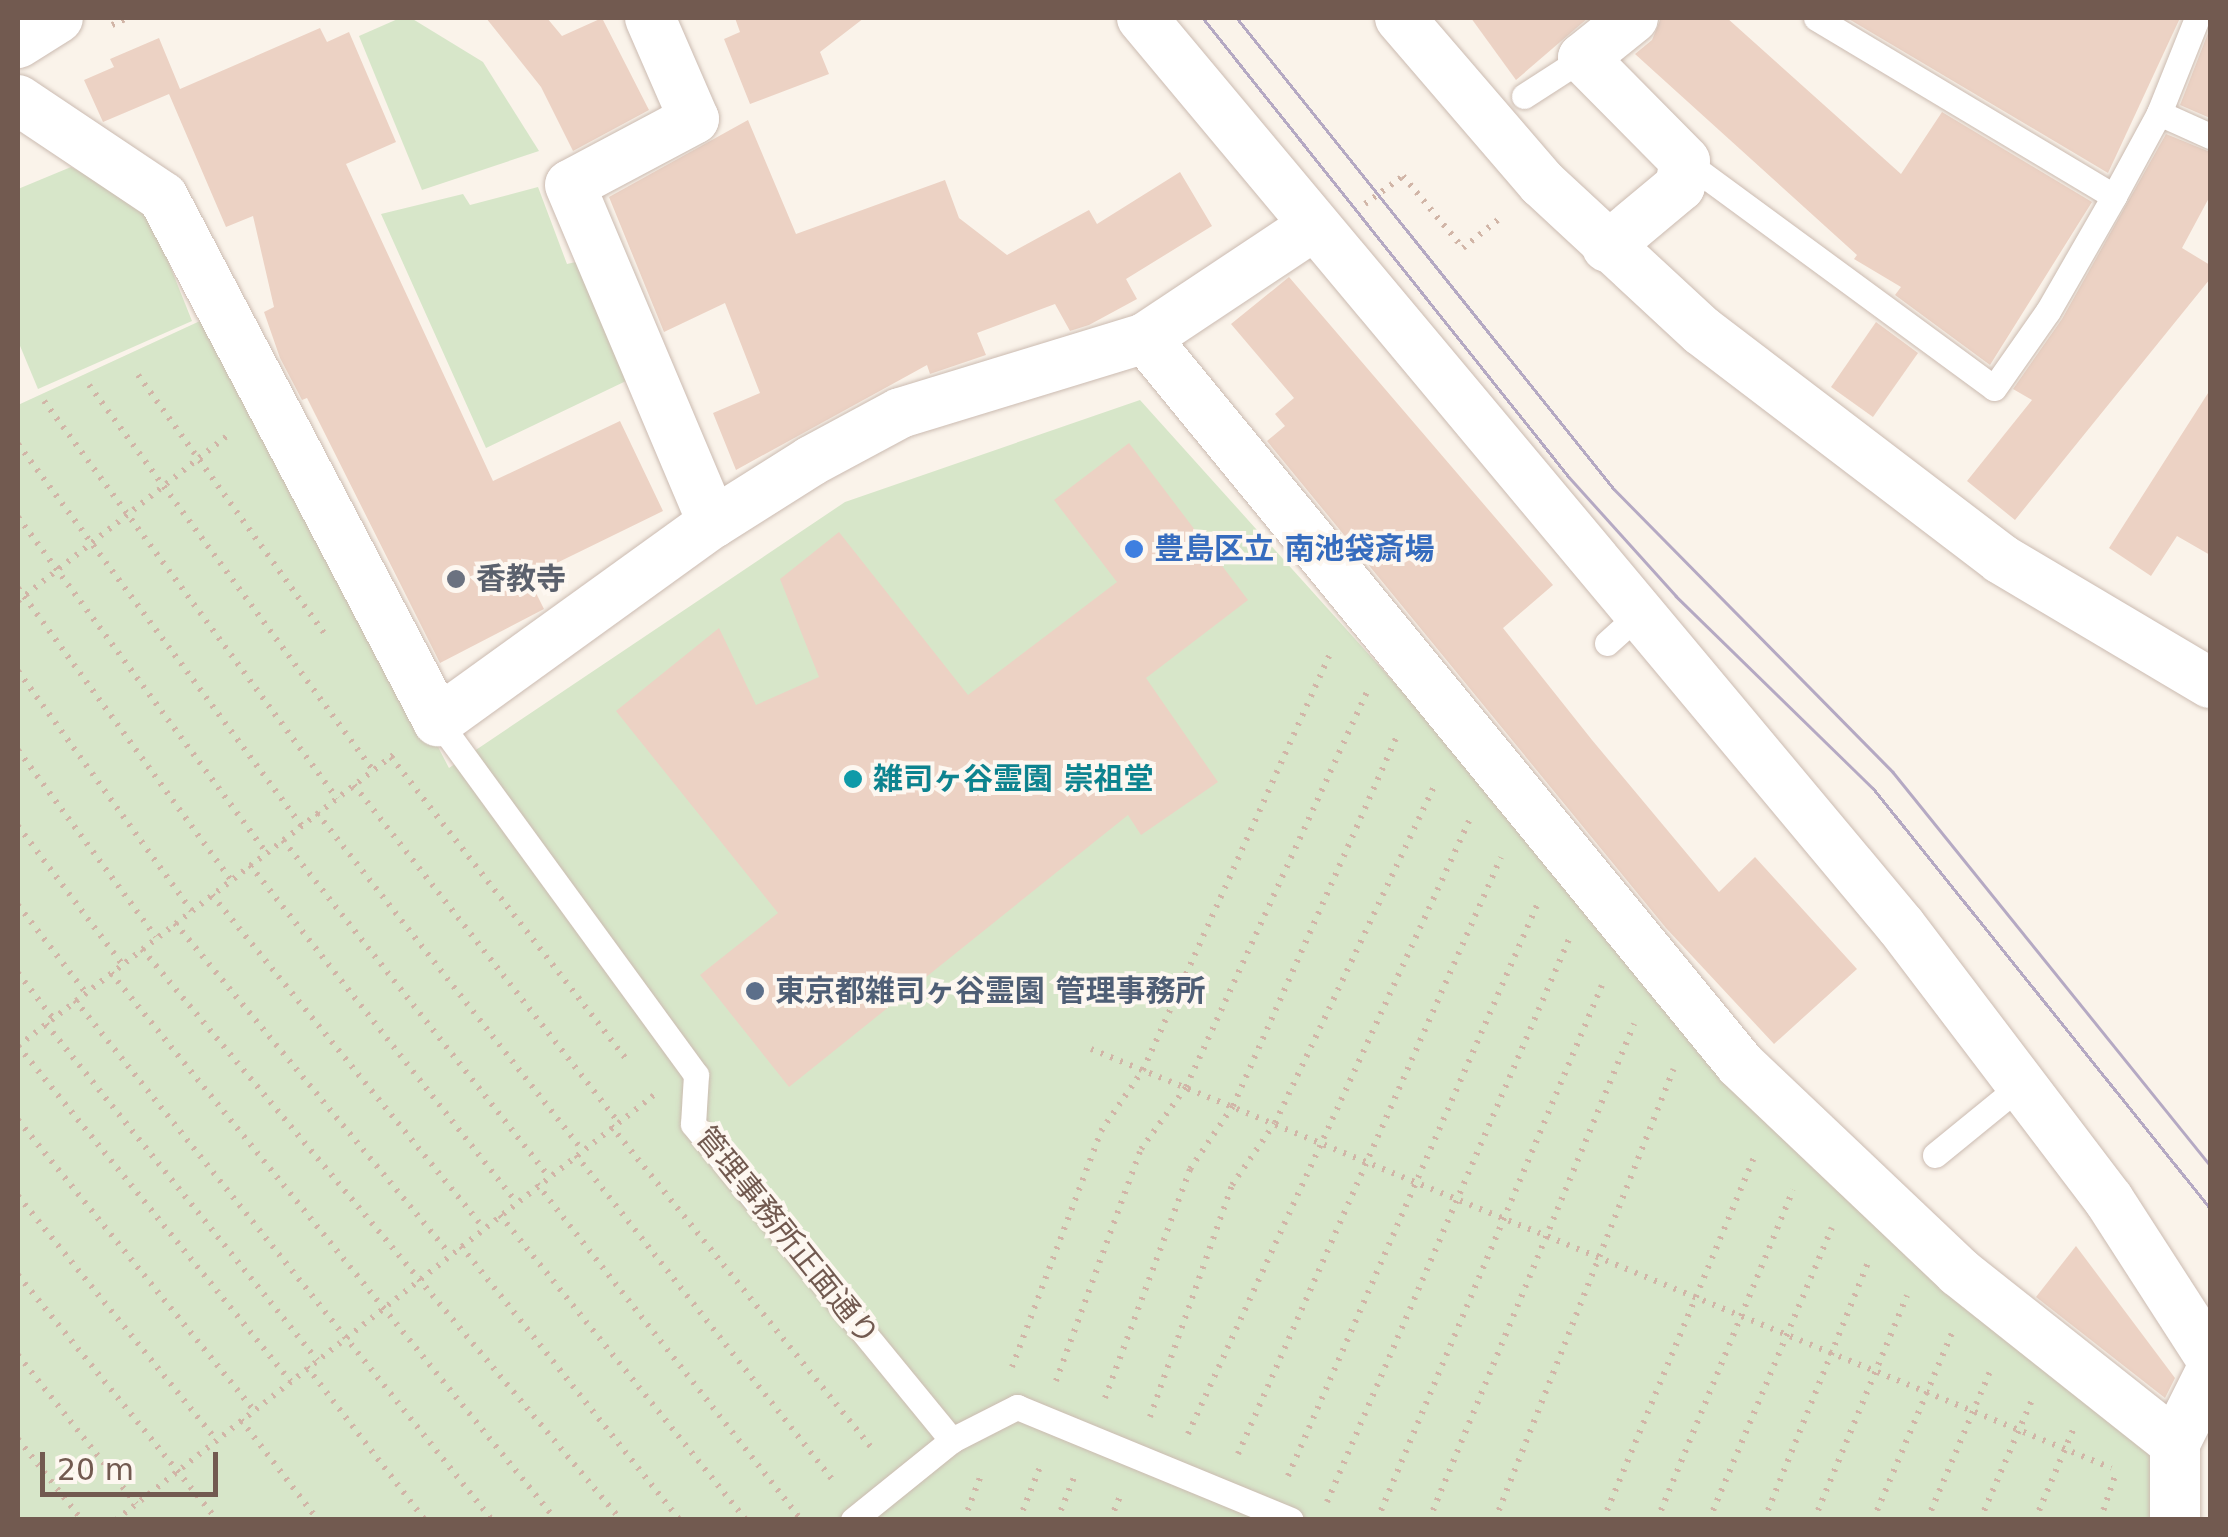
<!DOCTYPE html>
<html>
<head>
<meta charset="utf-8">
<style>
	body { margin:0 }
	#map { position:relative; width:2228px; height:1537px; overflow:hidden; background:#faf3ea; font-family:"DejaVu Sans","Noto Sans JP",sans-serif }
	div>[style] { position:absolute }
	.green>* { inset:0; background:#d7e6c9 }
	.building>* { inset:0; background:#ecd2c4 }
	.path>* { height:6px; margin-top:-3px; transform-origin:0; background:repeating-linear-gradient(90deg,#d1b5a7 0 2.5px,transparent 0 10.5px) }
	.roads { filter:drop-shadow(0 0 2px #cbbbb1) drop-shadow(0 0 2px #cbbbb1) }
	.service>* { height:25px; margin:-12.5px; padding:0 12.5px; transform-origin:12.5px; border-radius:12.5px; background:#fff }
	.minor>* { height:50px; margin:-25px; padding:0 25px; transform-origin:25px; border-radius:25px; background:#fff }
	.tram>* { height:2.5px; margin:-1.25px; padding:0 1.25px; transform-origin:1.25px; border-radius:1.25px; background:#b5a9c3 }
	.dots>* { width:28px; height:28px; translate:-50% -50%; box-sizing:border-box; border:5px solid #fdf7f0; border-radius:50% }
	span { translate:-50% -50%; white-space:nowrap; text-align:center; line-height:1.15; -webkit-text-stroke:8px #fdf7f0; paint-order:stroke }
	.shop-label { font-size:30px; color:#366cbe; font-weight:700 }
	.left { translate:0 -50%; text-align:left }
	.worship-label { font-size:30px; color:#5b616d; font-weight:700 }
	.culture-label { font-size:30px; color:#0d838f; font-weight:700 }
	.service-label { font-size:30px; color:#4e5e75; font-weight:700 }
	.street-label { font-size:30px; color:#725a50 }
	.frame { position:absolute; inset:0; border:20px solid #725a50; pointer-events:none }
	.scale { position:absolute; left:40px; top:1452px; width:178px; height:45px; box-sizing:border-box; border:5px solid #725a50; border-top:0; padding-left:12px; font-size:30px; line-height:35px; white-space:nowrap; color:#725a50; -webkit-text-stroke:8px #fdf7f0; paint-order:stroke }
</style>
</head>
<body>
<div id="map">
	<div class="green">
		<i style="clip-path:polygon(400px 18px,411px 18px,483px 62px,539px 151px,422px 190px,359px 36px)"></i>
		<i style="clip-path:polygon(71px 167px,147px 208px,192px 321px,38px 389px,18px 341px,18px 189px)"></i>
		<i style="clip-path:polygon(538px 187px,567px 264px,580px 261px,626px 381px,486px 448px,381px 214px,463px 194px,470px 205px)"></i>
		<i style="clip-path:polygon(213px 315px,449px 768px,845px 502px,1140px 400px,1780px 1111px,2158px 1448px,2151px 1519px,18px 1519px,18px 405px)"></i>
	</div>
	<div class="building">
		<i style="clip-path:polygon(486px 18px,547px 18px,562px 36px,602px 18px,649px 110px,573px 151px,541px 87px)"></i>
		<i style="clip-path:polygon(735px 18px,864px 18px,820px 52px,829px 74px,750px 104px,724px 39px,740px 32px)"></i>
		<i style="clip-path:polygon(1471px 18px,1588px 18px,1516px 80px)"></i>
		<i style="clip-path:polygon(1661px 18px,1727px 18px,1901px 174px,1942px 112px,2092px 202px,1990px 365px,1895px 295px,1901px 287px,1854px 259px,1857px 255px,1635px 54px,1652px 40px)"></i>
		<i style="clip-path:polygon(1847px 18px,2180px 18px,2108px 173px)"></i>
		<i style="clip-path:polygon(320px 28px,327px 42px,349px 32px,396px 142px,346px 164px,493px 481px,620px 421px,663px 511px,528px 577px,544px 609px,440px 663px,307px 398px,302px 400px,280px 358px,264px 312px,274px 307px,253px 216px,226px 227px,169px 94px,103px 122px,84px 80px,114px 67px,110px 59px,159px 38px,180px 89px)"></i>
		<i style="clip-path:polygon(2210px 28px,2210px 118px,2180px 105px)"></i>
		<i style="clip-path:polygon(748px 120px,796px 234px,945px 180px,959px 218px,1007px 255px,1089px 210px,1097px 224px,1180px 172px,1212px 226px,1126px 279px,1137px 299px,1089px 325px,1070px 331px,1055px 304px,977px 333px,986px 355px,930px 374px,927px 365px,736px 470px,713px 413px,760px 393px,725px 303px,664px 332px,609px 197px)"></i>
		<i style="clip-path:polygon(2166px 134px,2210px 152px,2210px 196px,2182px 248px,2210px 265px,2210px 279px,2015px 520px,1967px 481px,2032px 400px,2013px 389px,2062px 319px)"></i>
		<i style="clip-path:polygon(1289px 277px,1553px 585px,1503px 628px,1592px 740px,1719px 892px,1755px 857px,1857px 969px,1774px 1044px,1666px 928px,1267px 441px,1285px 426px,1275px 414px,1294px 398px,1231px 324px)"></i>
		<i style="clip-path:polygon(1876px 322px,1918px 353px,1873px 417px,1831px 387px)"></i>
		<i style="clip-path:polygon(2210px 390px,2210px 555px,2177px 536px,2151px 576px,2109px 548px)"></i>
		<i style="clip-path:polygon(1129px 443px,1248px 600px,1146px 678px,1218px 782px,1141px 835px,1128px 815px,789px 1087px,700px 975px,778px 913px,616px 711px,719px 628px,756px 705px,819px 677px,780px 579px,839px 532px,968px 695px,1117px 582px,1054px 500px)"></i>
		<i style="clip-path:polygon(2076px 1246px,2175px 1378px,2165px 1398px,2036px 1297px)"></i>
	</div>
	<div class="path">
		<i style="left:112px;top:25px;width:17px;rotate:-24deg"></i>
		<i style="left:1365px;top:204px;width:47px;rotate:-36.4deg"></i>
		<i style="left:1403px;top:176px;width:94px;rotate:50.2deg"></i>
		<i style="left:1463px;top:248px;width:46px;rotate:-38.9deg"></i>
		<i style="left:138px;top:375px;width:319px;rotate:54.2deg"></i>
		<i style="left:89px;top:385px;width:480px;rotate:53.6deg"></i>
		<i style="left:44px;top:401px;width:494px;rotate:53.6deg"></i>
		<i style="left:18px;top:444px;width:476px;rotate:53.4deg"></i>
		<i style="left:18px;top:517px;width:418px;rotate:53.5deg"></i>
		<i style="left:18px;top:588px;width:361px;rotate:53.9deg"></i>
		<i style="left:18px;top:601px;width:268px;rotate:-38.3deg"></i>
		<i style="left:18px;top:671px;width:296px;rotate:54.1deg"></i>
		<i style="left:18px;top:750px;width:232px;rotate:53.6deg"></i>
		<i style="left:391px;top:757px;width:381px;rotate:52.1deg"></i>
		<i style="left:354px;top:785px;width:427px;rotate:51.9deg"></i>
		<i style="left:317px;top:813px;width:429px;rotate:51.8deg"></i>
		<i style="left:18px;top:826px;width:173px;rotate:53deg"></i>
		<i style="left:283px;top:840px;width:428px;rotate:51.7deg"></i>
		<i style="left:250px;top:865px;width:429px;rotate:51.7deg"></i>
		<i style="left:212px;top:895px;width:430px;rotate:50.8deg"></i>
		<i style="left:18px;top:905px;width:111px;rotate:52.3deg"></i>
		<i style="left:175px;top:923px;width:430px;rotate:50.3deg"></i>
		<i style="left:142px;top:949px;width:745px;rotate:50.01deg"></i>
		<i style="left:18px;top:973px;width:56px;rotate:52.3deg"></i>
		<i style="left:111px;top:973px;width:705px;rotate:50.87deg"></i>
		<i style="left:75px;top:1000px;width:667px;rotate:51.27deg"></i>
		<i style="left:46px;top:1024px;width:432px;rotate:51.1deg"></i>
		<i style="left:18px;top:1046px;width:478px;rotate:-37.8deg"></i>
		<i style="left:18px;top:1046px;width:432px;rotate:50.9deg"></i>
		<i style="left:1091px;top:1049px;width:1103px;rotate:22.33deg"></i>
		<i style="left:18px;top:1120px;width:374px;rotate:50.9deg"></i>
		<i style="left:611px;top:1126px;width:418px;rotate:51deg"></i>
		<i style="left:576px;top:1155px;width:418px;rotate:51.7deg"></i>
		<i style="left:537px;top:1184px;width:427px;rotate:51.8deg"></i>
		<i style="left:18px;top:1196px;width:314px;rotate:50.9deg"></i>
		<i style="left:500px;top:1215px;width:392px;rotate:51.1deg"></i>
		<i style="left:461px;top:1246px;width:351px;rotate:51.4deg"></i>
		<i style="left:18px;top:1275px;width:316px;rotate:50.9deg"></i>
		<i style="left:18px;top:1355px;width:190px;rotate:51.6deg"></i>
		<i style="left:307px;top:1367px;width:193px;rotate:52.4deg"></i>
		<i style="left:1012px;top:1367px;width:252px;rotate:-69.3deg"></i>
		<i style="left:1101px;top:1131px;width:74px;rotate:-55.5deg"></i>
		<i style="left:1143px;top:1070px;width:461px;rotate:-65.8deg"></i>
		<i style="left:1056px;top:1381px;width:247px;rotate:-69.9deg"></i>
		<i style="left:1141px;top:1149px;width:77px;rotate:-54deg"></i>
		<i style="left:1186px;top:1087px;width:434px;rotate:-65.4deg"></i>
		<i style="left:1105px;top:1398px;width:244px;rotate:-69.6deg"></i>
		<i style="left:1190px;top:1169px;width:76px;rotate:-55.7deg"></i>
		<i style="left:1233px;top:1106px;width:407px;rotate:-66.1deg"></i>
		<i style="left:1150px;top:1417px;width:246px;rotate:-70.5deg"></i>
		<i style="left:1232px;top:1185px;width:75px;rotate:-55.3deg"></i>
		<i style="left:1275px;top:1123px;width:376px;rotate:-64.7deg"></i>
		<i style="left:241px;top:1420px;width:126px;rotate:52.4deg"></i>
		<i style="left:1188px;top:1434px;width:677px;rotate:-65.37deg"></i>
		<i style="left:18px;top:1439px;width:103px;rotate:51.7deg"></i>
		<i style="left:1238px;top:1454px;width:652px;rotate:-66.22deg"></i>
		<i style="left:1288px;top:1476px;width:623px;rotate:-66.44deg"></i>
		<i style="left:1327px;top:1502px;width:613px;rotate:-66.74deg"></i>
		<i style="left:116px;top:1520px;width:686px;rotate:-38.31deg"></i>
		<i style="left:964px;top:1520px;width:48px;rotate:-69.3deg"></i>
		<i style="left:1019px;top:1520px;width:62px;rotate:-68.4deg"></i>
		<i style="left:1057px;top:1520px;width:48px;rotate:-68.2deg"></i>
		<i style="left:1110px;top:1520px;width:28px;rotate:-67deg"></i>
		<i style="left:1377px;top:1520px;width:580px;rotate:-67.19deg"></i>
		<i style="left:1429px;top:1520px;width:537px;rotate:-67.54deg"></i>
		<i style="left:1495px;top:1520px;width:485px;rotate:-68.4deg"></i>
		<i style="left:1603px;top:1520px;width:398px;rotate:-67.4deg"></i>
		<i style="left:1657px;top:1520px;width:357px;rotate:-67.6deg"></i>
		<i style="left:1709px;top:1520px;width:317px;rotate:-67.2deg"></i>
		<i style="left:1764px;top:1520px;width:277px;rotate:-68deg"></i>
		<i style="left:1814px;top:1520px;width:243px;rotate:-67.5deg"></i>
		<i style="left:1873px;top:1520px;width:203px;rotate:-67.1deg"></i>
		<i style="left:1927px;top:1520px;width:166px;rotate:-67deg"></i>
		<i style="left:1980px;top:1520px;width:131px;rotate:-66.6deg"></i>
		<i style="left:2035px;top:1520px;width:98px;rotate:-67.1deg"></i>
		<i style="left:2100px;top:1520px;width:50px;rotate:-71.2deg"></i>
	</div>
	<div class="roads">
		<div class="service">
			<i style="left:1816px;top:18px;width:347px;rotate:30.9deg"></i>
			<i style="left:1524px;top:96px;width:70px;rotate:-32.8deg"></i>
			<i style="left:2159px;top:113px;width:56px;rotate:24.3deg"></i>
			<i style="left:1685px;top:161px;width:383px;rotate:36.3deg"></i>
			<i style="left:1994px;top:388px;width:94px;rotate:-55deg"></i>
			<i style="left:2048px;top:311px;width:133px;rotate:-60.1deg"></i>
			<i style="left:2114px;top:196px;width:94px;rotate:-61.5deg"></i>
			<i style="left:2159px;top:113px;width:102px;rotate:-68.2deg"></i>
			<i style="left:1607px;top:643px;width:40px;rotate:-42deg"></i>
			<i style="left:438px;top:721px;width:438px;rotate:53.9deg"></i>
			<i style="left:696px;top:1075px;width:49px;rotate:93.5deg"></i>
			<i style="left:693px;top:1124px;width:409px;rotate:50.7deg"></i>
			<i style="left:952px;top:1440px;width:73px;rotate:-26.9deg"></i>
			<i style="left:1017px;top:1407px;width:296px;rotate:22.4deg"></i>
			<i style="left:1935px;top:1155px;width:112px;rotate:-39.2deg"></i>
			<i style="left:853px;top:1520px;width:127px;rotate:-38.9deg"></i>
		</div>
		<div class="minor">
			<i style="left:650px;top:18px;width:110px;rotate:66.5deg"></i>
			<i style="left:694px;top:119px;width:140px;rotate:152deg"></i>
			<i style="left:570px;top:185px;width:367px;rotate:67.1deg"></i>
			<i style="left:1142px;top:18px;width:1183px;rotate:50.11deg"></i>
			<i style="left:1901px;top:926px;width:344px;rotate:52.8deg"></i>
			<i style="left:2109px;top:1200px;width:187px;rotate:57.2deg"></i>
			<i style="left:1400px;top:18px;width:218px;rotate:49.3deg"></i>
			<i style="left:1542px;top:183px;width:218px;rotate:42.8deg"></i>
			<i style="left:1702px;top:331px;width:376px;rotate:37.3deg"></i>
			<i style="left:2001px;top:559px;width:243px;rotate:30.7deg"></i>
			<i style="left:18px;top:43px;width:47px;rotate:-32deg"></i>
			<i style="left:18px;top:100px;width:174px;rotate:33.8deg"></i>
			<i style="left:163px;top:197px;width:592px;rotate:62.31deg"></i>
			<i style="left:438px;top:721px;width:339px;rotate:-35.8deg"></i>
			<i style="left:713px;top:523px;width:116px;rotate:-32.3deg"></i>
			<i style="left:811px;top:461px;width:101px;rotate:-28.3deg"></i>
			<i style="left:900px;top:413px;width:256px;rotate:-17deg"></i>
			<i style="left:1145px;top:338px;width:201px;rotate:-33.6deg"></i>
			<i style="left:1607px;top:247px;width:95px;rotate:-39.9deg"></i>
			<i style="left:1680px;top:186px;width:25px;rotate:-79deg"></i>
			<i style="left:1685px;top:161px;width:145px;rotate:-134.7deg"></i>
			<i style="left:1583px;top:58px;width:64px;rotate:-38.7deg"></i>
			<i style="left:1145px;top:338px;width:939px;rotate:50.66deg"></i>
			<i style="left:1740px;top:1064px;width:302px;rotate:43.5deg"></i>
			<i style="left:1959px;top:1272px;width:275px;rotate:38.4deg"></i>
			<i style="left:2175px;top:1520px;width:77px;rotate:-90deg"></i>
			<i style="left:2175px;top:1443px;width:78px;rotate:-63.4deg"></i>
		</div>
	</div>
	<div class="tram">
		<i style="left:1203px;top:18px;width:587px;rotate:51.43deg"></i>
		<i style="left:1569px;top:477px;width:160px;rotate:48deg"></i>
		<i style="left:1676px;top:596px;width:275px;rotate:44.3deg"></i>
		<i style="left:1873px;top:788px;width:538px;rotate:51.26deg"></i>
		<i style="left:1237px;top:18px;width:603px;rotate:51.33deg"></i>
		<i style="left:1614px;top:489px;width:397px;rotate:45.4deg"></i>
		<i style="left:1893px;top:772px;width:505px;rotate:51.11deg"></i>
	</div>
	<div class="dots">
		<i style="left:1134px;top:549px;background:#3f7fe0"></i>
		<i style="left:456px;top:579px;background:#6b7280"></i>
		<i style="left:853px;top:779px;background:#0f9aa8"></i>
		<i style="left:755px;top:991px;background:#5c6f8a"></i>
	</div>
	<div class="shop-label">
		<span class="left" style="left:1154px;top:549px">豊島区立 南池袋斎場</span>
	</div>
	<div class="worship-label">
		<span class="left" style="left:476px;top:579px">香教寺</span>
	</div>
	<div class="culture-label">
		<span class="left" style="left:873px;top:779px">雑司ヶ谷霊園 崇祖堂</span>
	</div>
	<div class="service-label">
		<span class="left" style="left:775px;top:991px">東京都雑司ヶ谷霊園 管理事務所</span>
	</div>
	<div class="street-label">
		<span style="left:787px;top:1236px;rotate:51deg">管理事務所正面通り</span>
	</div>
	<div class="frame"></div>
	<div class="scale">20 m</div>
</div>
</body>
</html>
